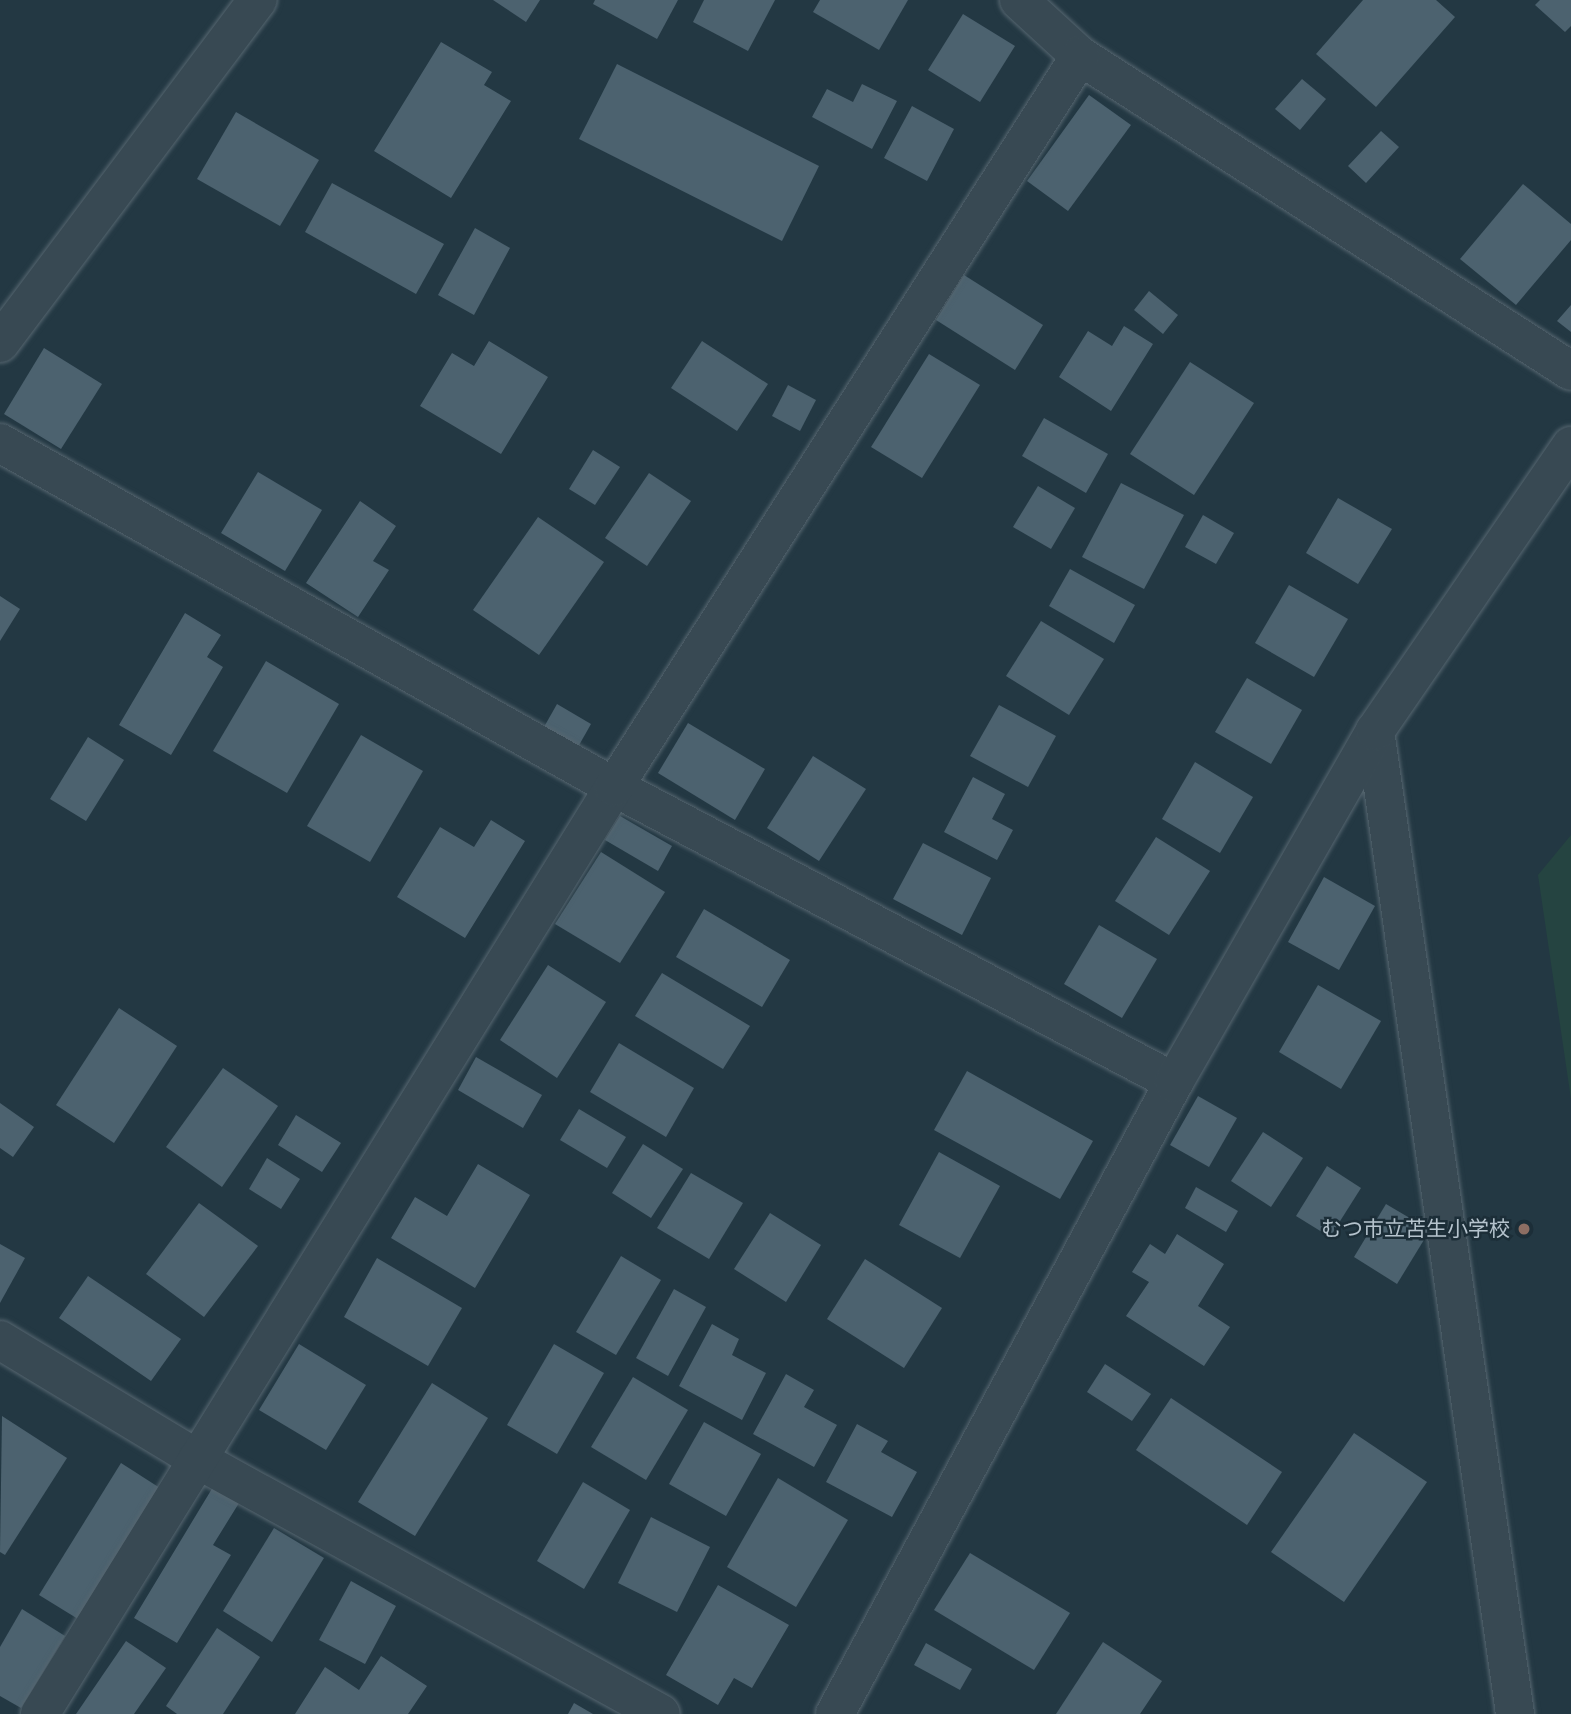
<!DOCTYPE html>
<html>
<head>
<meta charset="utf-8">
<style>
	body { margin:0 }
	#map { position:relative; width:1571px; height:1714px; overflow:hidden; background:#233843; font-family:Inter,"Noto Sans JP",sans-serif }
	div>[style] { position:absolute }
	.green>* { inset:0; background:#254441 }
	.building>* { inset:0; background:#4c626f }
	.roads { filter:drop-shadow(0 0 2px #566670) drop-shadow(0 0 2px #566670) }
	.street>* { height:38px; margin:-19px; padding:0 19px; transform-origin:19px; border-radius:19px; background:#384953 }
	.dots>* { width:19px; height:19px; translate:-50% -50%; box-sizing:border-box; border:4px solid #1c2e38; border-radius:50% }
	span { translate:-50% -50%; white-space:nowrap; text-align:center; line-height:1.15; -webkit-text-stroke:5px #1c2e38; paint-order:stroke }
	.poi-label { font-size:21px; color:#b5c3cd }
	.right { translate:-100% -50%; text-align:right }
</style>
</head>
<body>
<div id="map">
	<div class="green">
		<i style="clip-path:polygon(1571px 835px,1571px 1099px,1538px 875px)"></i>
	</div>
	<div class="building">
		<i style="clip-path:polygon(493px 0,540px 0,526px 22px)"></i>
		<i style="clip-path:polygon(595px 0,678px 0,657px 39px,593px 4px)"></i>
		<i style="clip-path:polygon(704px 0,775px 0,748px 51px,693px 22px)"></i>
		<i style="clip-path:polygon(820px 0,908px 0,879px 50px,813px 12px)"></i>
		<i style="clip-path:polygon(1363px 0,1436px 0,1455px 17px,1376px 107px,1316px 54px)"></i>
		<i style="clip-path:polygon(1540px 0,1571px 0,1571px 26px,1565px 32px,1535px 5px)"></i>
		<i style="clip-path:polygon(963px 14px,1015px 46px,980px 102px,928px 70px)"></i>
		<i style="clip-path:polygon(441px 42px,492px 72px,484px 85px,511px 101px,451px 198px,374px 151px)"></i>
		<i style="clip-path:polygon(617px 64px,819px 166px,782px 241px,579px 139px)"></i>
		<i style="clip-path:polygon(1302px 79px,1326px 99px,1300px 130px,1275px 109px)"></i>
		<i style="clip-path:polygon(862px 84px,897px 101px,872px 149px,812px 117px,827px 89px,853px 102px)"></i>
		<i style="clip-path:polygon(1089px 95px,1131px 125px,1068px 211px,1027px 181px)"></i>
		<i style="clip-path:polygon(912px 106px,954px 129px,927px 181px,884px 158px)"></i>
		<i style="clip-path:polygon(236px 112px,319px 160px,280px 226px,197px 179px)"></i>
		<i style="clip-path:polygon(1381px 131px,1399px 147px,1366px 183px,1348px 166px)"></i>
		<i style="clip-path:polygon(332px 183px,444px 244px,416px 294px,305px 232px)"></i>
		<i style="clip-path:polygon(1523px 184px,1571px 224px,1571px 240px,1516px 305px,1460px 259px)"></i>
		<i style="clip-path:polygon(475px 228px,510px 248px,474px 315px,438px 295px)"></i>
		<i style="clip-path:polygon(964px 275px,1043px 325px,1015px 370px,936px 320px)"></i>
		<i style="clip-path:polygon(1149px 291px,1178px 315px,1163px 334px,1134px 310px)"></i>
		<i style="clip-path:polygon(1571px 305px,1571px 332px,1557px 321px)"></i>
		<i style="clip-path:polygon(1124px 326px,1153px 344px,1111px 411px,1059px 377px,1088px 331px,1112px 346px)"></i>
		<i style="clip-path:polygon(489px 341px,548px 377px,501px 454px,420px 406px,452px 353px,474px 366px)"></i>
		<i style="clip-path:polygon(702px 341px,768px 384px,737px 431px,671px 388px)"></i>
		<i style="clip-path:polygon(44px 348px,102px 384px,61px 449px,4px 414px)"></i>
		<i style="clip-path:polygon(929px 354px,980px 385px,922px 478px,871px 447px)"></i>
		<i style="clip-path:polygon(1190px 362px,1254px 403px,1194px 495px,1130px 454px)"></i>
		<i style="clip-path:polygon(788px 385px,816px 400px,800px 431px,772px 416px)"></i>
		<i style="clip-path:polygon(1044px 418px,1108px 454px,1086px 493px,1022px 456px)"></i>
		<i style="clip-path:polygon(593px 450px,620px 467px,595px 505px,569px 489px)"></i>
		<i style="clip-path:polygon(258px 472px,322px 510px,285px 571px,221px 533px)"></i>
		<i style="clip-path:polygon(649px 473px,691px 501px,647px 566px,605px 538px)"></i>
		<i style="clip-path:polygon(1121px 483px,1184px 515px,1144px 589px,1082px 557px)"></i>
		<i style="clip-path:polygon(1038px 486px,1075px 508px,1051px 549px,1013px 527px)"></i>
		<i style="clip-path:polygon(1338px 498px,1392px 529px,1358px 584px,1306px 553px)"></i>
		<i style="clip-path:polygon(360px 501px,396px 526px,373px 561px,389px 570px,358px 617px,306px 583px)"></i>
		<i style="clip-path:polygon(1203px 515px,1234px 533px,1216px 564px,1185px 547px)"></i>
		<i style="clip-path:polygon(538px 517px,604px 562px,539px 655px,473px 610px)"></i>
		<i style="clip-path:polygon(1070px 569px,1135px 605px,1114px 643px,1049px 606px)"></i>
		<i style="clip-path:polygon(1289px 585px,1348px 619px,1314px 677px,1255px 643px)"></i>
		<i style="clip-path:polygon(0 596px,20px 609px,0 641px)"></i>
		<i style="clip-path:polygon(185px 613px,221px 635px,207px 657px,223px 667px,171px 755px,119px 725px)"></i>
		<i style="clip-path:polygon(1041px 621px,1104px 659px,1069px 715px,1006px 676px)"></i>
		<i style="clip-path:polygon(266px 661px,339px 704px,287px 793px,213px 751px)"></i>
		<i style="clip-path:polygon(1247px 678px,1302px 710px,1271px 764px,1215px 732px)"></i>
		<i style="clip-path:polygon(557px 704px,591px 724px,578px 747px,544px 727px)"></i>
		<i style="clip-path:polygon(999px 705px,1056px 736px,1028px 787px,970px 756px)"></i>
		<i style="clip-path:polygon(688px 723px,765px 769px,735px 820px,658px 773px)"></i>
		<i style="clip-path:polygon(361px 735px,423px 771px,370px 862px,307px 826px)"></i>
		<i style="clip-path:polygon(88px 737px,124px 760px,86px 821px,50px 799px)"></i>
		<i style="clip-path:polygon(813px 756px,866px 789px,819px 861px,767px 828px)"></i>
		<i style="clip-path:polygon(1195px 762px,1253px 797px,1220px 853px,1162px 819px)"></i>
		<i style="clip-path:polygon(973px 777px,1005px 794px,992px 819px,1013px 830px,997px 860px,944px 832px)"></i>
		<i style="clip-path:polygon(620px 816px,672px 846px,658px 871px,605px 840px)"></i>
		<i style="clip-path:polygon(491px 820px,525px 841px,465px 938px,397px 897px,440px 827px,474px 847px)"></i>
		<i style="clip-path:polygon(1156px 837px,1210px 871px,1169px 935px,1115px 901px)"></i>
		<i style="clip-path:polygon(923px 843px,991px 878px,962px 935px,893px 899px)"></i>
		<i style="clip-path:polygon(601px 852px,665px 892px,620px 963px,555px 924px)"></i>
		<i style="clip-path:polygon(1324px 877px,1375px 906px,1339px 970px,1288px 942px)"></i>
		<i style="clip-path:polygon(704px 909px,790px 960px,762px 1007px,676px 957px)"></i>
		<i style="clip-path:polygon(1099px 925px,1157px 959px,1122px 1018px,1064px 984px)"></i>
		<i style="clip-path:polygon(548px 965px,606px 1002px,557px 1078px,500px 1040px)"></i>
		<i style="clip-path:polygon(662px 973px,750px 1026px,723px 1069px,635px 1016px)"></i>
		<i style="clip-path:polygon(1318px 985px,1381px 1021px,1341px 1089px,1279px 1052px)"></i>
		<i style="clip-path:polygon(119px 1008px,177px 1046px,114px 1143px,56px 1105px)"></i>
		<i style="clip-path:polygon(619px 1043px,694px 1088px,666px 1137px,590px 1092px)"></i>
		<i style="clip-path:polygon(476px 1057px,542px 1095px,523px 1128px,458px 1090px)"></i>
		<i style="clip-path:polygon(223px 1068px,278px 1106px,222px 1187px,166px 1147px)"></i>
		<i style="clip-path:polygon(967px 1071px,1093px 1141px,1060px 1199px,934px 1130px)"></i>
		<i style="clip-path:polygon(1198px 1096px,1237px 1118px,1209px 1167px,1170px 1145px)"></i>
		<i style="clip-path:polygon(0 1103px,34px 1127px,13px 1157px,0 1148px)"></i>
		<i style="clip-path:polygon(579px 1109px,626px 1137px,607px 1168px,560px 1140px)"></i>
		<i style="clip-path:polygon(296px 1115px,341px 1143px,322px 1172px,278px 1145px)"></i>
		<i style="clip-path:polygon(1263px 1132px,1303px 1158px,1271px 1207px,1231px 1181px)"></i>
		<i style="clip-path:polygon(643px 1144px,683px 1169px,651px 1218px,612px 1193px)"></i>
		<i style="clip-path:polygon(939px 1152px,1000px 1186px,960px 1258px,899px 1225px)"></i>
		<i style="clip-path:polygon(267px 1158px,300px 1179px,281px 1209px,249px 1189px)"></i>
		<i style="clip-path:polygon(478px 1164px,530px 1195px,475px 1288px,391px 1238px,415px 1197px,447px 1216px)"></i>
		<i style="clip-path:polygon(1327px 1166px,1361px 1188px,1330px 1237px,1296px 1216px)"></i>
		<i style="clip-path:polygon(691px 1173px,743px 1203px,709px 1259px,657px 1228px)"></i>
		<i style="clip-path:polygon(1196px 1187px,1238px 1211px,1226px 1232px,1185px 1208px)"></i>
		<i style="clip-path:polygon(199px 1203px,258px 1246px,204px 1317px,146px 1274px)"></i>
		<i style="clip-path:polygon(1386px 1204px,1430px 1230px,1397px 1284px,1354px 1257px)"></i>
		<i style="clip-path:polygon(770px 1213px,821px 1245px,786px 1302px,734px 1269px)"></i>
		<i style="clip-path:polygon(1177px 1234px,1224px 1264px,1198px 1306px,1230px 1327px,1204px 1366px,1126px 1316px,1149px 1282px,1132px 1272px,1150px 1244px,1165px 1254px)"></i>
		<i style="clip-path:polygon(0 1244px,25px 1258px,0 1303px)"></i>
		<i style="clip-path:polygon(621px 1256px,661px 1280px,616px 1355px,576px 1332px)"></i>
		<i style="clip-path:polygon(377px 1258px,462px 1308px,428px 1366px,344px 1317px)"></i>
		<i style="clip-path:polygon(865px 1259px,942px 1308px,904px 1368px,827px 1319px)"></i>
		<i style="clip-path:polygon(88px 1276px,181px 1339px,151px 1381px,59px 1318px)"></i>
		<i style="clip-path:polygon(674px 1289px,706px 1307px,668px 1376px,636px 1358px)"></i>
		<i style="clip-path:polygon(712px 1324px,739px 1339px,732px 1355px,766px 1373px,742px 1420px,679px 1386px)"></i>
		<i style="clip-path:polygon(299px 1344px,366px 1385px,326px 1450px,259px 1410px)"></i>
		<i style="clip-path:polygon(554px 1344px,604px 1373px,557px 1454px,507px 1425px)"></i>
		<i style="clip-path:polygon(1105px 1364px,1151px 1394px,1132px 1421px,1087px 1392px)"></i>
		<i style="clip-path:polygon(786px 1374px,814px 1390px,804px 1407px,837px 1425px,814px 1467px,753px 1434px)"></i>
		<i style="clip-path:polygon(633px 1377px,688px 1410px,646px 1480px,591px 1447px)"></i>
		<i style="clip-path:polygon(432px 1383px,488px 1418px,415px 1536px,358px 1502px)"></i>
		<i style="clip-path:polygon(1171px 1398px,1282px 1472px,1247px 1525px,1136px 1450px)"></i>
		<i style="clip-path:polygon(2px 1416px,67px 1458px,5px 1555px,0 1552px)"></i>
		<i style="clip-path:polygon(704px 1422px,761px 1454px,726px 1516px,669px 1484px)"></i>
		<i style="clip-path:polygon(857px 1424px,888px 1441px,881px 1452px,917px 1472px,892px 1517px,826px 1482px)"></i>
		<i style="clip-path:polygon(1354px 1433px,1427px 1482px,1344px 1602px,1271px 1552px)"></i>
		<i style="clip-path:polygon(121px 1463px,160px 1488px,78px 1619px,39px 1595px)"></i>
		<i style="clip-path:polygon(778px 1478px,848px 1520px,796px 1607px,727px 1567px)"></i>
		<i style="clip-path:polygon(583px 1482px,630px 1510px,584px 1589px,537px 1561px)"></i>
		<i style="clip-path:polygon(213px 1487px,239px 1503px,213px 1545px,231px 1555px,177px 1643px,134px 1618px)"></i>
		<i style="clip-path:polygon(651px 1517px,710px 1547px,677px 1612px,618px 1583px)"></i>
		<i style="clip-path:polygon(274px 1528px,324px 1558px,272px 1642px,223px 1611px)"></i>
		<i style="clip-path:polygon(970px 1553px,1070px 1613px,1034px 1670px,934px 1610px)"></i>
		<i style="clip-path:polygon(351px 1581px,396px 1606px,365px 1664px,319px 1640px)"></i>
		<i style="clip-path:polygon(718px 1585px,789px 1625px,752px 1688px,734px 1678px,718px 1705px,666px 1675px)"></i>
		<i style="clip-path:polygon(22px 1609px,65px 1636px,21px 1708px,0 1696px,0 1647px)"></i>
		<i style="clip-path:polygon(217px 1628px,260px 1657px,223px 1714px,177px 1714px,166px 1706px)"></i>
		<i style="clip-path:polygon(126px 1641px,166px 1668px,134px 1714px,76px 1714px)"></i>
		<i style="clip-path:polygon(1103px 1642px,1162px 1681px,1140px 1714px,1056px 1714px)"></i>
		<i style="clip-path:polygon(926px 1643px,972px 1669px,960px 1690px,914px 1665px)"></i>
		<i style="clip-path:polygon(381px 1656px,427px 1686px,408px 1714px,295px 1714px,325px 1667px,359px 1690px)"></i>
		<i style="clip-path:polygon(574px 1703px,593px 1714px,568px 1714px)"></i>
	</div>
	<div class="roads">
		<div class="street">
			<i style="left:1019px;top:0;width:83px;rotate:42.6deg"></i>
			<i style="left:1080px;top:56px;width:583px;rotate:32.68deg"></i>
			<i style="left:0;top:343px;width:429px;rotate:-53.1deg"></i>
			<i style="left:0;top:443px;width:704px;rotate:29.26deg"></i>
			<i style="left:614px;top:787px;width:633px;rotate:27.78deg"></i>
			<i style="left:1375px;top:731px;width:993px;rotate:81.89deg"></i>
			<i style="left:0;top:1340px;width:230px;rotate:31.1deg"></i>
			<i style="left:197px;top:1459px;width:529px;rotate:28.79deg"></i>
			<i style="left:40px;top:1714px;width:1090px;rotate:-58.23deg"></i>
			<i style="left:614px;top:787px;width:867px;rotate:-57.48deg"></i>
			<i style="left:835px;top:1714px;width:717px;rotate:-61.79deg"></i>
			<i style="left:1174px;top:1082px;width:404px;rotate:-60.2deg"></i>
			<i style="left:1375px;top:731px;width:346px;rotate:-55.5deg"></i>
		</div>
	</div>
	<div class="dots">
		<i style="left:1524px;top:1229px;background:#8d6e63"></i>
	</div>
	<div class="poi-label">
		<span class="right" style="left:1510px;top:1229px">むつ市立苫生小学校</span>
	</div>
</div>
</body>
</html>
